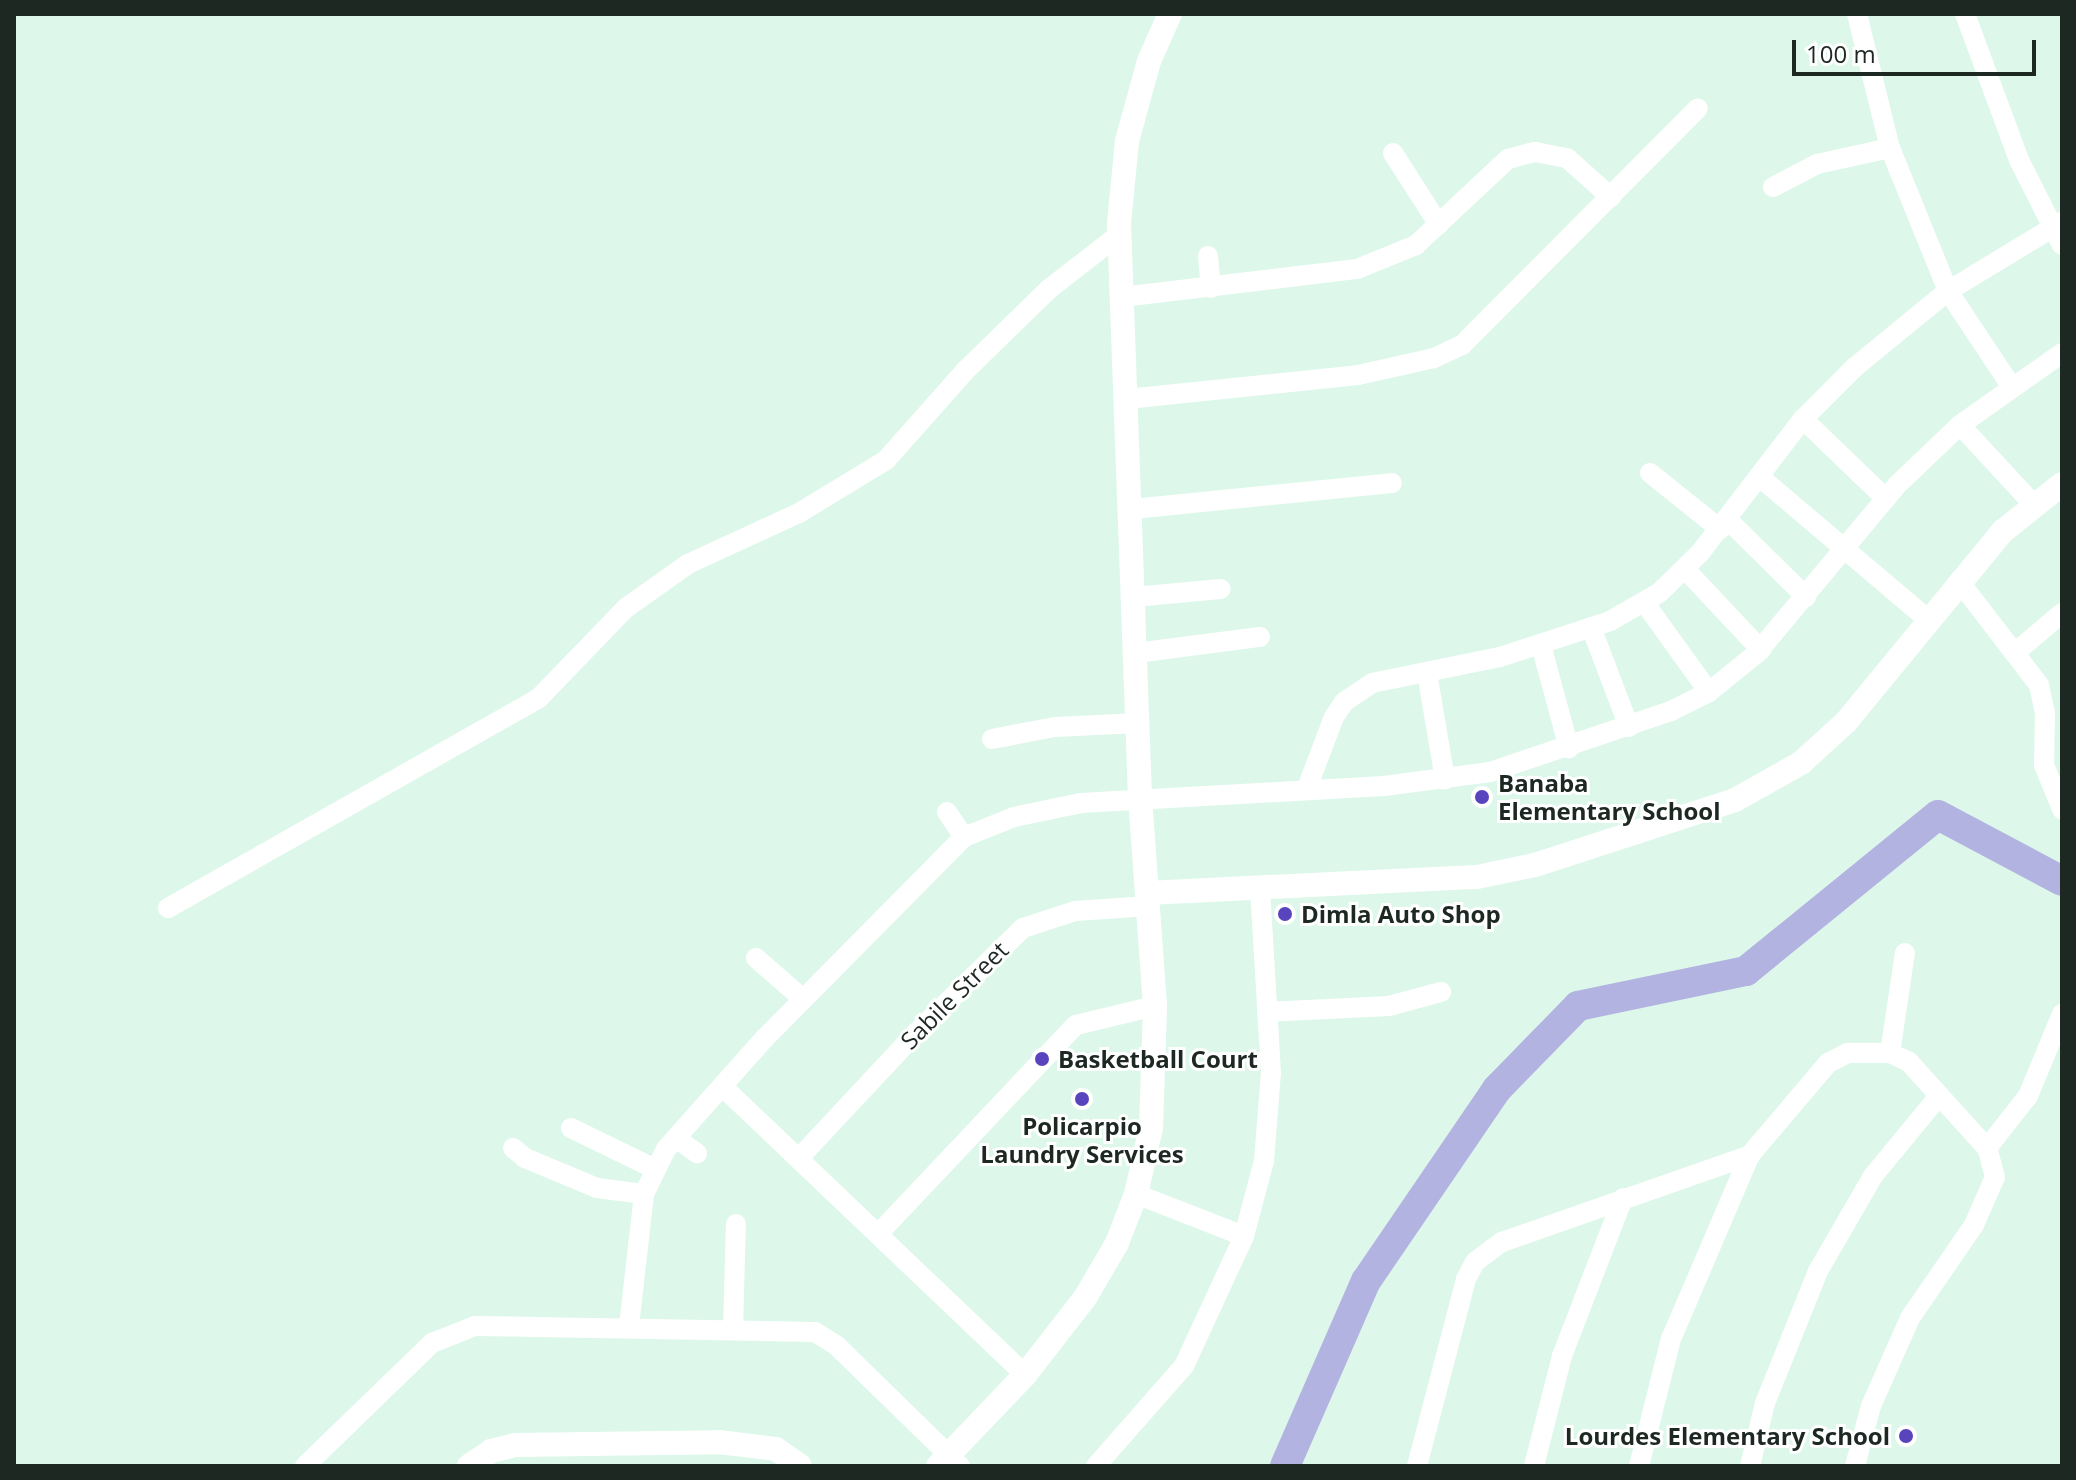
<!DOCTYPE html>
<html>
<head>
<meta charset="utf-8">
<style>
	body { margin:0 }
	#map { position:relative; width:2076px; height:1480px; overflow:hidden; background:#ddf8ea; font-family:"Open Sans",sans-serif }
	div>[style] { position:absolute }
	.river>* { height:30px; margin:-15px; padding:0 15px; transform-origin:15px; border-radius:15px; background:#b3b3e1 }
	.minor>* { height:20px; margin:-10px; padding:0 10px; transform-origin:10px; border-radius:10px; background:#fff }
	.tertiary>* { height:24px; margin:-12px; padding:0 12px; transform-origin:12px; border-radius:12px; background:#fff }
	.dots>* { width:22px; height:22px; translate:-50% -50%; box-sizing:border-box; border:4px solid #fff; border-radius:50% }
	span { translate:-50% -50%; white-space:nowrap; text-align:center; line-height:1.15; -webkit-text-stroke:6px #fff; paint-order:stroke }
	.poi-label { font-size:24px; color:#1e2823; font-weight:700 }
	.left { translate:0 -50%; text-align:left }
	.right { translate:-100% -50%; text-align:right }
	.street-label { font-size:24px; color:#1e2823 }
	.frame { position:absolute; inset:0; border:16px solid #1e2823; pointer-events:none }
	.scale { position:absolute; left:1792px; top:40px; width:244px; height:36px; box-sizing:border-box; border:4px solid #1e2823; border-top:0; padding-left:10px; font-size:24px; line-height:28px; white-space:nowrap; color:#1e2823; -webkit-text-stroke:6px #fff; paint-order:stroke }
</style>
</head>
<body>
<div id="map">
	<div class="river">
		<i style="left:1285px;top:1466px;width:202px;rotate:-66.4deg"></i>
		<i style="left:1366px;top:1281px;width:232px;rotate:-55.7deg"></i>
		<i style="left:1497px;top:1089px;width:116px;rotate:-45.7deg"></i>
		<i style="left:1578px;top:1006px;width:172px;rotate:-11.8deg"></i>
		<i style="left:1746px;top:971px;width:247px;rotate:-39.1deg"></i>
		<i style="left:1938px;top:815px;width:140px;rotate:28deg"></i>
	</div>
	<div class="minor">
		<i style="left:1857px;top:14px;width:138px;rotate:76.2deg"></i>
		<i style="left:1890px;top:148px;width:154px;rotate:67.9deg"></i>
		<i style="left:1948px;top:291px;width:114px;rotate:56.4deg"></i>
		<i style="left:1965px;top:14px;width:156px;rotate:69.7deg"></i>
		<i style="left:2019px;top:160px;width:95px;rotate:63.2deg"></i>
		<i style="left:1393px;top:153px;width:85px;rotate:57.4deg"></i>
		<i style="left:1773px;top:187px;width:50px;rotate:-27.6deg"></i>
		<i style="left:1817px;top:164px;width:75px;rotate:-12.4deg"></i>
		<i style="left:1208px;top:256px;width:32px;rotate:85deg"></i>
		<i style="left:1122px;top:297px;width:237px;rotate:-6.8deg"></i>
		<i style="left:1357px;top:269px;width:64px;rotate:-22.1deg"></i>
		<i style="left:1416px;top:245px;width:126px;rotate:-43.1deg"></i>
		<i style="left:1508px;top:159px;width:28px;rotate:-15deg"></i>
		<i style="left:1535px;top:152px;width:33px;rotate:11deg"></i>
		<i style="left:1567px;top:158px;width:59px;rotate:41.6deg"></i>
		<i style="left:1127px;top:399px;width:232px;rotate:-5.9deg"></i>
		<i style="left:1358px;top:375px;width:78px;rotate:-12.6deg"></i>
		<i style="left:1434px;top:358px;width:31px;rotate:-25deg"></i>
		<i style="left:1462px;top:345px;width:334px;rotate:-45.1deg"></i>
		<i style="left:1803px;top:419px;width:115px;rotate:43.9deg"></i>
		<i style="left:1960px;top:425px;width:109px;rotate:47.2deg"></i>
		<i style="left:1650px;top:473px;width:90px;rotate:38.7deg"></i>
		<i style="left:1761px;top:478px;width:218px;rotate:40.3deg"></i>
		<i style="left:1132px;top:509px;width:261px;rotate:-5.7deg"></i>
		<i style="left:1727px;top:519px;width:111px;rotate:44.6deg"></i>
		<i style="left:1685px;top:569px;width:111px;rotate:46.8deg"></i>
		<i style="left:1959px;top:581px;width:131px;rotate:52.4deg"></i>
		<i style="left:2039px;top:685px;width:29px;rotate:78deg"></i>
		<i style="left:2045px;top:713px;width:52px;rotate:91.1deg"></i>
		<i style="left:2044px;top:765px;width:48px;rotate:67.8deg"></i>
		<i style="left:1134px;top:597px;width:87px;rotate:-5.3deg"></i>
		<i style="left:1644px;top:602px;width:111px;rotate:54.2deg"></i>
		<i style="left:1591px;top:627px;width:107px;rotate:69.2deg"></i>
		<i style="left:1541px;top:645px;width:107px;rotate:74.8deg"></i>
		<i style="left:2016px;top:652px;width:60px;rotate:-40.3deg"></i>
		<i style="left:1136px;top:653px;width:125px;rotate:-7.4deg"></i>
		<i style="left:1427px;top:673px;width:108px;rotate:80.4deg"></i>
		<i style="left:992px;top:739px;width:64px;rotate:-10.8deg"></i>
		<i style="left:1055px;top:727px;width:83px;rotate:-2.8deg"></i>
		<i style="left:1307px;top:788px;width:76px;rotate:-69.2deg"></i>
		<i style="left:1334px;top:717px;width:18px;rotate:-56deg"></i>
		<i style="left:1344px;top:702px;width:34px;rotate:-34deg"></i>
		<i style="left:1372px;top:683px;width:131px;rotate:-11.5deg"></i>
		<i style="left:1500px;top:657px;width:116px;rotate:-18.1deg"></i>
		<i style="left:1610px;top:621px;width:56px;rotate:-29.7deg"></i>
		<i style="left:1659px;top:593px;width:57px;rotate:-44.3deg"></i>
		<i style="left:1700px;top:553px;width:169px;rotate:-52.5deg"></i>
		<i style="left:1803px;top:419px;width:74px;rotate:-45deg"></i>
		<i style="left:1855px;top:367px;width:120px;rotate:-39.3deg"></i>
		<i style="left:1948px;top:291px;width:133px;rotate:-31.2deg"></i>
		<i style="left:947px;top:812px;width:30px;rotate:56deg"></i>
		<i style="left:168px;top:908px;width:425px;rotate:-29.5deg"></i>
		<i style="left:538px;top:699px;width:127px;rotate:-46deg"></i>
		<i style="left:626px;top:608px;width:76px;rotate:-35.4deg"></i>
		<i style="left:688px;top:564px;width:122px;rotate:-24.7deg"></i>
		<i style="left:799px;top:513px;width:102px;rotate:-31.3deg"></i>
		<i style="left:886px;top:460px;width:120px;rotate:-48.4deg"></i>
		<i style="left:966px;top:370px;width:116px;rotate:-44.3deg"></i>
		<i style="left:1049px;top:289px;width:90px;rotate:-37.8deg"></i>
		<i style="left:756px;top:958px;width:62px;rotate:41.1deg"></i>
		<i style="left:1267px;top:1012px;width:122px;rotate:-2.8deg"></i>
		<i style="left:1389px;top:1006px;width:54px;rotate:-15.1deg"></i>
		<i style="left:1890px;top:1053px;width:101px;rotate:-81.5deg"></i>
		<i style="left:723px;top:1087px;width:417px;rotate:43.6deg"></i>
		<i style="left:571px;top:1128px;width:93px;rotate:26deg"></i>
		<i style="left:676px;top:1138px;width:26px;rotate:36deg"></i>
		<i style="left:513px;top:1148px;width:16px;rotate:40deg"></i>
		<i style="left:525px;top:1158px;width:78px;rotate:22.6deg"></i>
		<i style="left:597px;top:1188px;width:47px;rotate:7.3deg"></i>
		<i style="left:799px;top:1158px;width:171px;rotate:-46.9deg"></i>
		<i style="left:916px;top:1033px;width:150px;rotate:-44.5deg"></i>
		<i style="left:1023px;top:928px;width:55px;rotate:-18.1deg"></i>
		<i style="left:1075px;top:911px;width:74px;rotate:-3.9deg"></i>
		<i style="left:1136px;top:1194px;width:116px;rotate:21.3deg"></i>
		<i style="left:879px;top:1233px;width:286px;rotate:-46.6deg"></i>
		<i style="left:1076px;top:1025px;width:81px;rotate:-13.5deg"></i>
		<i style="left:629px;top:1326px;width:133px;rotate:-83.5deg"></i>
		<i style="left:644px;top:1194px;width:50px;rotate:-63.9deg"></i>
		<i style="left:666px;top:1149px;width:149px;rotate:-48.3deg"></i>
		<i style="left:765px;top:1038px;width:283px;rotate:-45.3deg"></i>
		<i style="left:964px;top:837px;width:54px;rotate:-21.8deg"></i>
		<i style="left:1014px;top:817px;width:68px;rotate:-11.8deg"></i>
		<i style="left:1081px;top:803px;width:303px;rotate:-3.2deg"></i>
		<i style="left:1384px;top:786px;width:107px;rotate:-7.5deg"></i>
		<i style="left:1490px;top:772px;width:191px;rotate:-18.6deg"></i>
		<i style="left:1671px;top:711px;width:42px;rotate:-26.6deg"></i>
		<i style="left:1709px;top:692px;width:62px;rotate:-39.1deg"></i>
		<i style="left:1757px;top:653px;width:217px;rotate:-50.2deg"></i>
		<i style="left:1896px;top:486px;width:88px;rotate:-43.6deg"></i>
		<i style="left:1960px;top:425px;width:125px;rotate:-35.2deg"></i>
		<i style="left:733px;top:1329px;width:105px;rotate:-88.4deg"></i>
		<i style="left:305px;top:1466px;width:177px;rotate:-44.1deg"></i>
		<i style="left:432px;top:1343px;width:46px;rotate:-21.6deg"></i>
		<i style="left:475px;top:1326px;width:340px;rotate:1deg"></i>
		<i style="left:815px;top:1332px;width:26px;rotate:32deg"></i>
		<i style="left:837px;top:1346px;width:172px;rotate:44.3deg"></i>
		<i style="left:1096px;top:1466px;width:133px;rotate:-48.7deg"></i>
		<i style="left:1184px;top:1366px;width:143px;rotate:-65.2deg"></i>
		<i style="left:1244px;top:1236px;width:78px;rotate:-75.1deg"></i>
		<i style="left:1264px;top:1161px;width:88px;rotate:-85.5deg"></i>
		<i style="left:1271px;top:1073px;width:183px;rotate:-93.4deg"></i>
		<i style="left:1417px;top:1466px;width:193px;rotate:-75.3deg"></i>
		<i style="left:1466px;top:1279px;width:19px;rotate:-62deg"></i>
		<i style="left:1475px;top:1262px;width:34px;rotate:-37deg"></i>
		<i style="left:1502px;top:1242px;width:263px;rotate:-19.3deg"></i>
		<i style="left:1750px;top:1155px;width:121px;rotate:-49.7deg"></i>
		<i style="left:1828px;top:1063px;width:22px;rotate:-27deg"></i>
		<i style="left:1848px;top:1053px;width:42px"></i>
		<i style="left:1890px;top:1053px;width:21px;rotate:25deg"></i>
		<i style="left:1909px;top:1062px;width:116px;rotate:47.8deg"></i>
		<i style="left:1534px;top:1466px;width:114px;rotate:-75.7deg"></i>
		<i style="left:1562px;top:1356px;width:169px;rotate:-68.9deg"></i>
		<i style="left:1639px;top:1466px;width:131px;rotate:-75.9deg"></i>
		<i style="left:1671px;top:1339px;width:200px;rotate:-66.8deg"></i>
		<i style="left:1750px;top:1466px;width:65px;rotate:-76.6deg"></i>
		<i style="left:1765px;top:1403px;width:142px;rotate:-68.1deg"></i>
		<i style="left:1818px;top:1271px;width:110px;rotate:-59.9deg"></i>
		<i style="left:1873px;top:1176px;width:104px;rotate:-50.5deg"></i>
		<i style="left:1855px;top:1466px;width:62px;rotate:-75.1deg"></i>
		<i style="left:1871px;top:1406px;width:96px;rotate:-66.1deg"></i>
		<i style="left:1910px;top:1318px;width:113px;rotate:-55.5deg"></i>
		<i style="left:1974px;top:1225px;width:52px;rotate:-66.4deg"></i>
		<i style="left:1995px;top:1177px;width:30px;rotate:-105deg"></i>
		<i style="left:1987px;top:1148px;width:66px;rotate:-51.7deg"></i>
		<i style="left:2028px;top:1096px;width:89px;rotate:-67.5deg"></i>
	</div>
	<div class="tertiary">
		<i style="left:1147px;top:893px;width:330px;rotate:-2.8deg"></i>
		<i style="left:1477px;top:877px;width:59px;rotate:-11.7deg"></i>
		<i style="left:1535px;top:865px;width:210px;rotate:-18deg"></i>
		<i style="left:1735px;top:800px;width:76px;rotate:-29.3deg"></i>
		<i style="left:1801px;top:763px;width:61px;rotate:-42.3deg"></i>
		<i style="left:1846px;top:722px;width:247px;rotate:-50.6deg"></i>
		<i style="left:2003px;top:531px;width:75px;rotate:-38.5deg"></i>
		<i style="left:469px;top:1466px;width:27px;rotate:-34deg"></i>
		<i style="left:491px;top:1451px;width:25px;rotate:-14deg"></i>
		<i style="left:515px;top:1445px;width:204px;rotate:-0.8deg"></i>
		<i style="left:719px;top:1442px;width:57px;rotate:7deg"></i>
		<i style="left:776px;top:1449px;width:29px;rotate:35deg"></i>
		<i style="left:938px;top:1466px;width:126px;rotate:-46.3deg"></i>
		<i style="left:1025px;top:1375px;width:98px;rotate:-52.1deg"></i>
		<i style="left:1085px;top:1298px;width:64px;rotate:-59.8deg"></i>
		<i style="left:1117px;top:1243px;width:53px;rotate:-68.8deg"></i>
		<i style="left:1136px;top:1194px;width:68px;rotate:-77.2deg"></i>
		<i style="left:1151px;top:1128px;width:122px;rotate:-88.1deg"></i>
		<i style="left:1155px;top:1006px;width:210px;rotate:-94.1deg"></i>
		<i style="left:1140px;top:797px;width:574px;rotate:-92.1deg"></i>
		<i style="left:1119px;top:223px;width:82px;rotate:-84.4deg"></i>
		<i style="left:1127px;top:141px;width:83px;rotate:-74.6deg"></i>
		<i style="left:1149px;top:61px;width:51px;rotate:-65.9deg"></i>
	</div>
	<div class="dots">
		<i style="left:1482px;top:797px;background:#5844bc"></i>
		<i style="left:1285px;top:914px;background:#5844bc"></i>
		<i style="left:1042px;top:1059px;background:#5844bc"></i>
		<i style="left:1082px;top:1099px;background:#5844bc"></i>
		<i style="left:1906px;top:1436px;background:#5844bc"></i>
	</div>
	<div class="poi-label">
		<span class="left" style="left:1498px;top:797px">Banaba<br>Elementary School</span>
		<span class="left" style="left:1301px;top:914px">Dimla Auto Shop</span>
		<span class="left" style="left:1058px;top:1059px">Basketball Court</span>
		<span style="left:1082px;top:1140px">Policarpio<br>Laundry Services</span>
		<span class="right" style="left:1890px;top:1436px">Lourdes Elementary School</span>
	</div>
	<div class="street-label">
		<span style="left:954px;top:995px;rotate:-45deg">Sabile Street</span>
	</div>
	<div class="frame"></div>
	<div class="scale">100 m</div>
</div>
</body>
</html>
